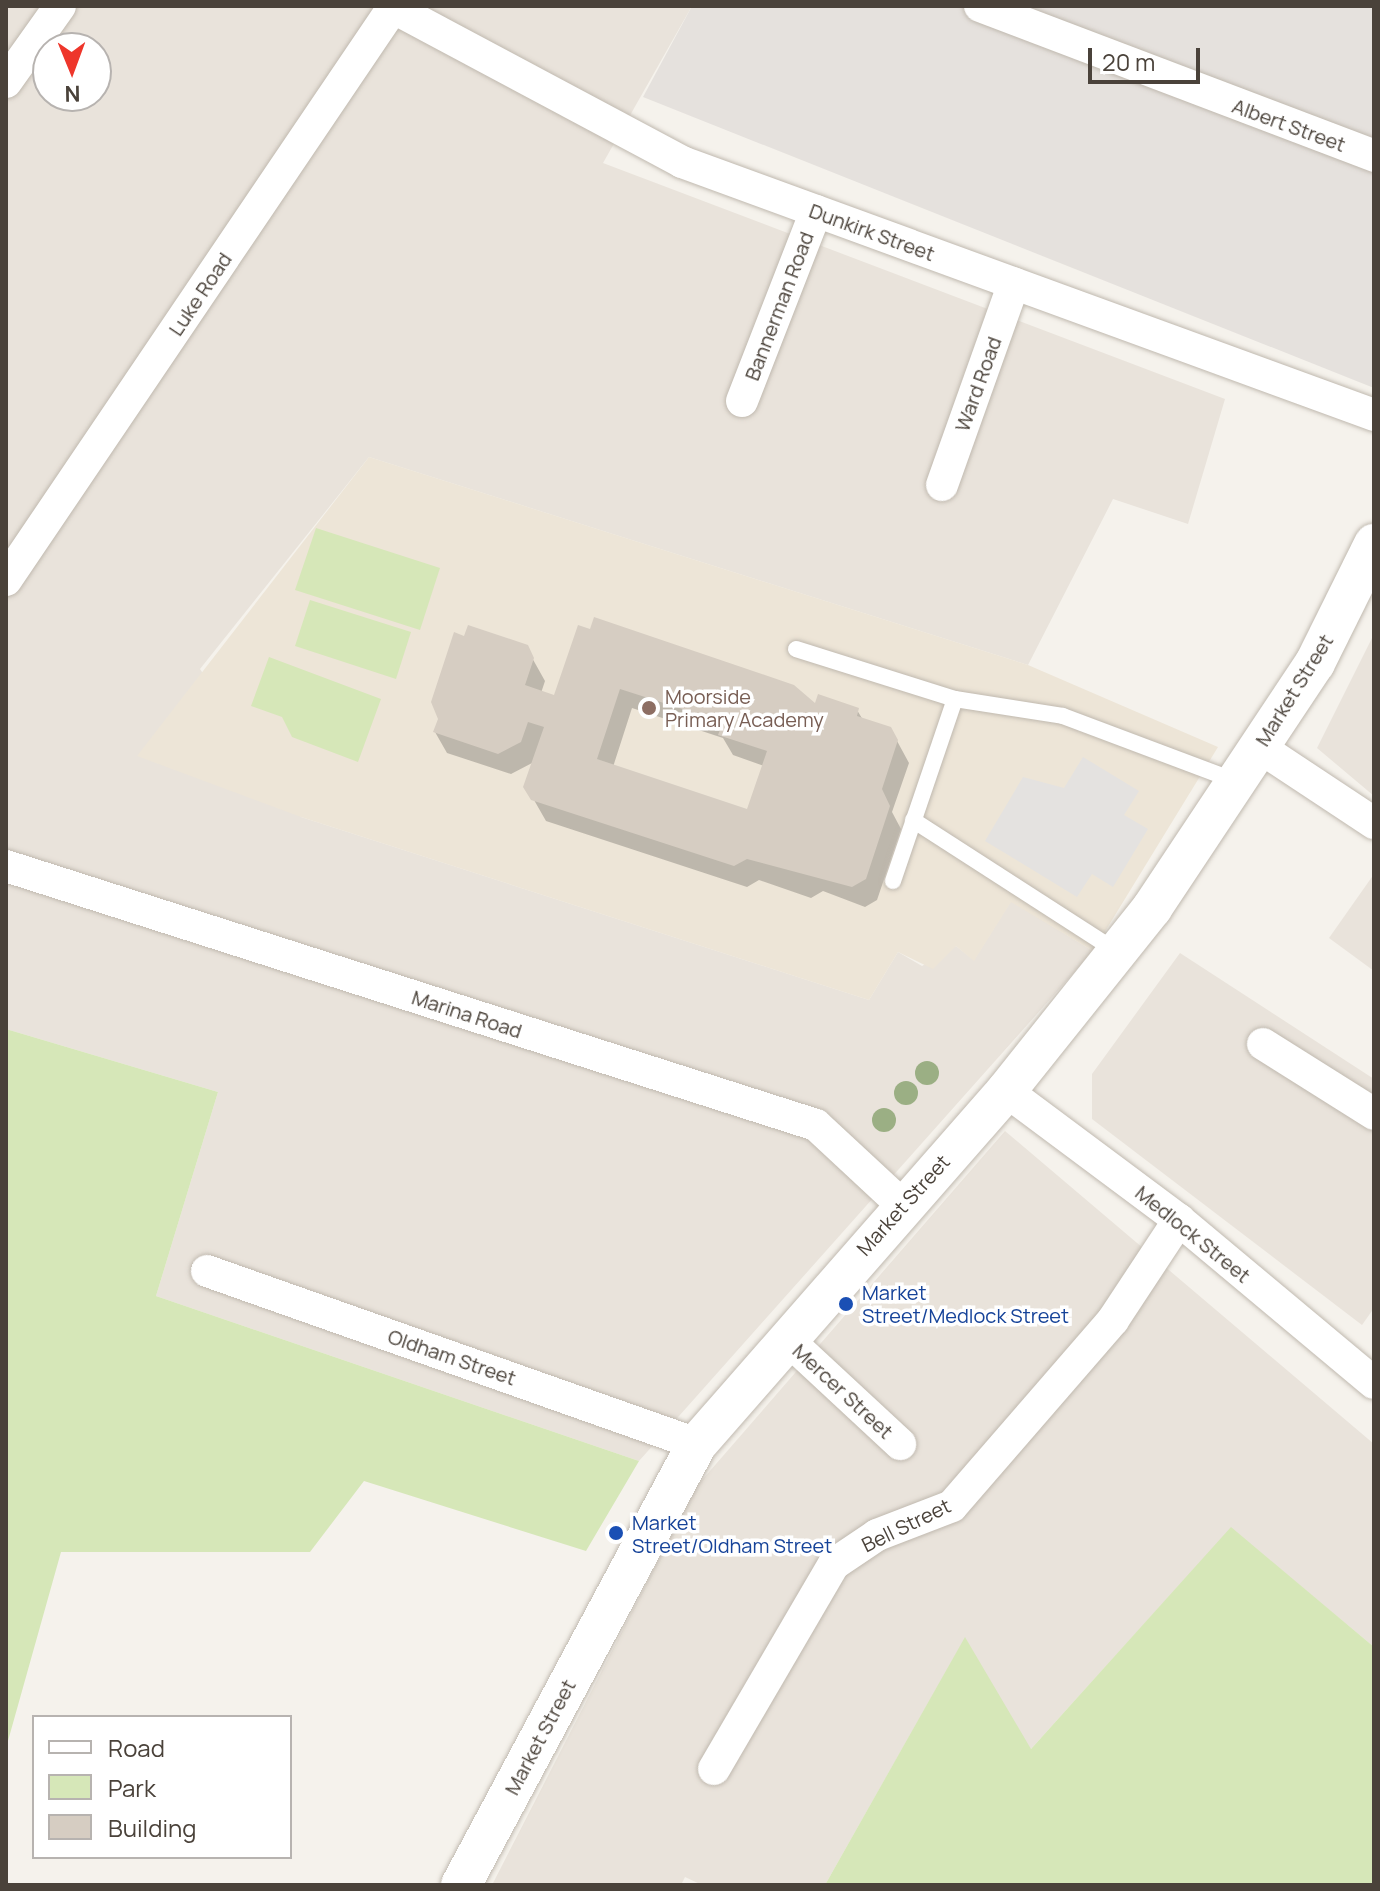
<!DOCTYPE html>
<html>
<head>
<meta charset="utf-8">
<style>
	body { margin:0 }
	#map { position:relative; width:1380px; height:1891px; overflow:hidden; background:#f5f2ec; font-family:Manrope,sans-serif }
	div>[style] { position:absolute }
	.residential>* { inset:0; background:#e9e3db }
	.industrial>* { inset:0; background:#e5e1dd }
	.education>* { inset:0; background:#ede5d7 }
	.green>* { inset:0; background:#d6e7b8 }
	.parking>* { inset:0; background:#e4e2e0 }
	.shadow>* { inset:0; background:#0003 }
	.building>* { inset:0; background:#d6cdc2 }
	.roads { filter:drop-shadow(0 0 2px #c0b9af) drop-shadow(0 0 2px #c0b9af) }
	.service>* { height:16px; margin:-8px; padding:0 8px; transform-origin:8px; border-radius:8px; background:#fff }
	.minor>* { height:32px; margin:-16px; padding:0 16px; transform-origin:16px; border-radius:16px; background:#fff }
	.tertiary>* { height:40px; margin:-20px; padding:0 20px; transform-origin:20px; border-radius:20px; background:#fff }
	.trees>* { width:24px; height:24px; margin:-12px; border-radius:50%; background:#9baf84 }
	.dots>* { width:22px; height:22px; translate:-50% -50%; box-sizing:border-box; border:4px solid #fff; border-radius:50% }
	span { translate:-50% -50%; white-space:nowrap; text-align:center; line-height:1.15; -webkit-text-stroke:7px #fff; paint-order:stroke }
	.street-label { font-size:20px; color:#4a423a }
	.education-label { font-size:20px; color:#785e54 }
	.left { translate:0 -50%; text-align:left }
	.transit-label { font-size:20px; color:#164399 }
	.frame { position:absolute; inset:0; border:8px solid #4a423a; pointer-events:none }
	.legend { position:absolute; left:32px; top:1715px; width:260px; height:144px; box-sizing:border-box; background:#fff; border:2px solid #b7b3b0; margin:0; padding:10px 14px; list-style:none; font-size:24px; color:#4a423a }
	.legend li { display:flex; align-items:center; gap:16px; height:40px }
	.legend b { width:40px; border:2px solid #b7b3b0 }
	.north { position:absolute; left:32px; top:32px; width:80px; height:80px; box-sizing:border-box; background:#fff; border:2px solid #b7b3b0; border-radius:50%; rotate:179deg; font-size:22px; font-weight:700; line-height:32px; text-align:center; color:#4a423a }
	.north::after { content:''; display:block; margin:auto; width:28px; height:36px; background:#ee362b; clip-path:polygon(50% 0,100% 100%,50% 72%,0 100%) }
	.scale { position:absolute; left:1088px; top:48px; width:112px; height:36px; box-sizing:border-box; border:4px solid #4a423a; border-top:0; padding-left:10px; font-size:24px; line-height:28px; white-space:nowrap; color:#4a423a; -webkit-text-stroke:6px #fff; paint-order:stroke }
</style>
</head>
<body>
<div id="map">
	<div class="residential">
		<i style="clip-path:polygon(evenodd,6px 6px,692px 6px,603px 163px,1225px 399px,1188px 524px,1113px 499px,1028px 665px,369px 457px,200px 669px,301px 817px,869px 1000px,898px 952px,922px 966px,956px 946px,974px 960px,1011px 901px,1093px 951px,639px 1461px,156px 1296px,218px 1092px,6px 1029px,6px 6px,48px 48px,96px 48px,96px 96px,48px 96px,48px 48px)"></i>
		<i style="clip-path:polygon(1374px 634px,1374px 796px,1317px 748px)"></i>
		<i style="clip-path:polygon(1374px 874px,1374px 971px,1329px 938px)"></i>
		<i style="clip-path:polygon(1180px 953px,1374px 1079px,1374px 1308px,1362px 1325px,1092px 1119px,1092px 1074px)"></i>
		<i style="clip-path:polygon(1005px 1131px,1374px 1444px,1374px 1647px,1231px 1528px,1030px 1750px,965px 1638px,825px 1885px,702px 1885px,685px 1877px,681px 1885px,492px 1885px,696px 1487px)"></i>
	</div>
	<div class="industrial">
		<i style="clip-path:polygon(692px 6px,1374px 6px,1374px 388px,643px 97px)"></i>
	</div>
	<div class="education">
		<i style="clip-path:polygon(369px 457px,1028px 665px,1218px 747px,1093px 951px,1011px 902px,974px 961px,956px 946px,933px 969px,898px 952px,869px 1000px,301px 817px,137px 756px)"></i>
	</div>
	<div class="green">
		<i style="clip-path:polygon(316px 528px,440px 568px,420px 630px,295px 590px)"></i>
		<i style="clip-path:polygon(310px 600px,411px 632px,396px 679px,295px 646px)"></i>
		<i style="clip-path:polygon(269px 657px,381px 699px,358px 762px,292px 737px,282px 717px,251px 706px)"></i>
		<i style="clip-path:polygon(6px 1029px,218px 1092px,156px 1296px,639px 1461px,586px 1551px,364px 1481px,310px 1552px,61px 1552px,6px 1748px)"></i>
		<i style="clip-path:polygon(1231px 1527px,1374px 1647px,1374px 1885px,825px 1885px,965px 1637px,1031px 1749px)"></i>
	</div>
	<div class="parking">
		<i style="clip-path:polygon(1083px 757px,1139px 791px,1124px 815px,1148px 829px,1113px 887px,1092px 874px,1077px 897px,985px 841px,1023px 777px,1064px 788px)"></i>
	</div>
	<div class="shadow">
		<i style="clip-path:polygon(evenodd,579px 627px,801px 701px,857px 710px,863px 720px,890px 728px,909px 763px,892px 812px,901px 829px,877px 900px,865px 907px,823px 891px,811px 898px,759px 880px,747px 887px,546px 821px,526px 786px,534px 762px,511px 774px,447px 753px,435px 732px,466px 639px,526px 647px,545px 681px,541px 693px,555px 698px,579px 627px,632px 708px,723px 738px,733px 755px,764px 766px,748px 811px,613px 767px,632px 708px)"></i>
	</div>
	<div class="building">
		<i style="clip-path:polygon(evenodd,594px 617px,794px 685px,815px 703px,818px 694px,859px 708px,857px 716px,891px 727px,898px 740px,882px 789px,890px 806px,866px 879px,852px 887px,747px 859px,734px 866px,531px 800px,523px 787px,544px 727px,528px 722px,521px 742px,498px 754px,433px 732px,438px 719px,431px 702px,454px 632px,464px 636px,468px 625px,528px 645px,534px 658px,525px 685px,554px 695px,578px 625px,590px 629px,594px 617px,620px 689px,723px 722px,718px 735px,767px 751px,747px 809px,597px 759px,620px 689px)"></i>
	</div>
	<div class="roads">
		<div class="service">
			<i style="left:796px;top:649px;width:167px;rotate:17.5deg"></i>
			<i style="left:955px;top:699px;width:109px;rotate:8.9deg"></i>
			<i style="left:1063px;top:716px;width:185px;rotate:20.6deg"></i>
			<i style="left:913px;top:820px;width:242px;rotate:32.8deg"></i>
			<i style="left:893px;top:881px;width:192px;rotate:-71.2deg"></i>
		</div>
		<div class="minor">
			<i style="left:390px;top:6px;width:331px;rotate:28.1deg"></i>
			<i style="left:682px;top:162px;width:737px;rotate:20.08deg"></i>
			<i style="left:980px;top:6px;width:422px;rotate:20.8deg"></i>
			<i style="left:6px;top:82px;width:93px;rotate:-54.6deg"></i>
			<i style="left:742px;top:401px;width:204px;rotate:-68.7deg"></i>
			<i style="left:942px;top:485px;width:214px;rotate:-70.4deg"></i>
			<i style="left:6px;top:580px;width:693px;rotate:-55.94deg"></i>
			<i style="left:1259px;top:747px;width:138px;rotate:33.5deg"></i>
			<i style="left:6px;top:866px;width:850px;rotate:17.73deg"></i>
			<i style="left:816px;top:1125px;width:117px;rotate:42.9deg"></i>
			<i style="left:1263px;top:1044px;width:131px;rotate:32.2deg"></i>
			<i style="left:1006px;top:1091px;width:216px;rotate:36.7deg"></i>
			<i style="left:1179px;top:1220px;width:254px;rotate:39.9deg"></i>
			<i style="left:207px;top:1271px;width:520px;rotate:19.45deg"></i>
			<i style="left:786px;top:1338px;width:156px;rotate:42.9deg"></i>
			<i style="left:714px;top:1769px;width:238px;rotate:-59.7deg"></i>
			<i style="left:834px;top:1564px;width:52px;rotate:-34deg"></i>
			<i style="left:877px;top:1535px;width:80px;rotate:-21.1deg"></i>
			<i style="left:952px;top:1506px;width:246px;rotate:-49.1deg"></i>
			<i style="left:1113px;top:1320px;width:120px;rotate:-56.6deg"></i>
		</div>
		<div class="tertiary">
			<i style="left:461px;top:1885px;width:500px;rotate:-61.85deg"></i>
			<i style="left:697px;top:1444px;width:469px;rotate:-48.8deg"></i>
			<i style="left:1006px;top:1091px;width:234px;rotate:-51.4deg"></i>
			<i style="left:1152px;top:908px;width:294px;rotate:-56.4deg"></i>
			<i style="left:1315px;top:663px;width:133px;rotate:-63.6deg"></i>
		</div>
	</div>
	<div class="trees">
		<i style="left:927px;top:1073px"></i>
		<i style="left:906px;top:1093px"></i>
		<i style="left:884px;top:1120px"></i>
	</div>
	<div class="dots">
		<i style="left:649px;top:708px;background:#8d6e63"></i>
		<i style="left:846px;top:1304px;background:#1a4fb4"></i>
		<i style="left:616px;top:1533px;background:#1a4fb4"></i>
	</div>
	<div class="street-label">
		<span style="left:1289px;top:125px;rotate:20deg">Albert Street</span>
		<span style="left:872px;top:232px;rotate:20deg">Dunkirk Street</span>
		<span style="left:200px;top:294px;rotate:-56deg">Luke Road</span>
		<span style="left:779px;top:306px;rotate:-69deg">Bannerman Road</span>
		<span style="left:978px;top:384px;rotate:-70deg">Ward Road</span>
		<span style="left:1294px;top:690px;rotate:-58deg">Market Street</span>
		<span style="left:467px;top:1014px;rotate:18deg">Marina Road</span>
		<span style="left:903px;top:1205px;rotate:-48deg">Market Street</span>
		<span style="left:1193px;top:1234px;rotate:39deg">Medlock Street</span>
		<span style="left:452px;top:1357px;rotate:19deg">Oldham Street</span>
		<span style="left:843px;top:1391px;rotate:43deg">Mercer Street</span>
		<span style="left:906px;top:1525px;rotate:-26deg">Bell Street</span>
		<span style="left:540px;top:1737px;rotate:-62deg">Market Street</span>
	</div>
	<div class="education-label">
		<span class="left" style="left:665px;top:708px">Moorside<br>Primary Academy</span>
	</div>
	<div class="transit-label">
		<span class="left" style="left:862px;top:1304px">Market<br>Street/Medlock Street</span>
		<span class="left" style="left:632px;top:1534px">Market<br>Street/Oldham Street</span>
	</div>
	<div class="frame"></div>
	<ul class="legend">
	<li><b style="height:10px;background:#fff"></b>Road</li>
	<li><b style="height:22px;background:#d6e7b8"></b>Park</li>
	<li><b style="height:22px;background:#d6cdc2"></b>Building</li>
	</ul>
	<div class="north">N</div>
	<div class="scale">20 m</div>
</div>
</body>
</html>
